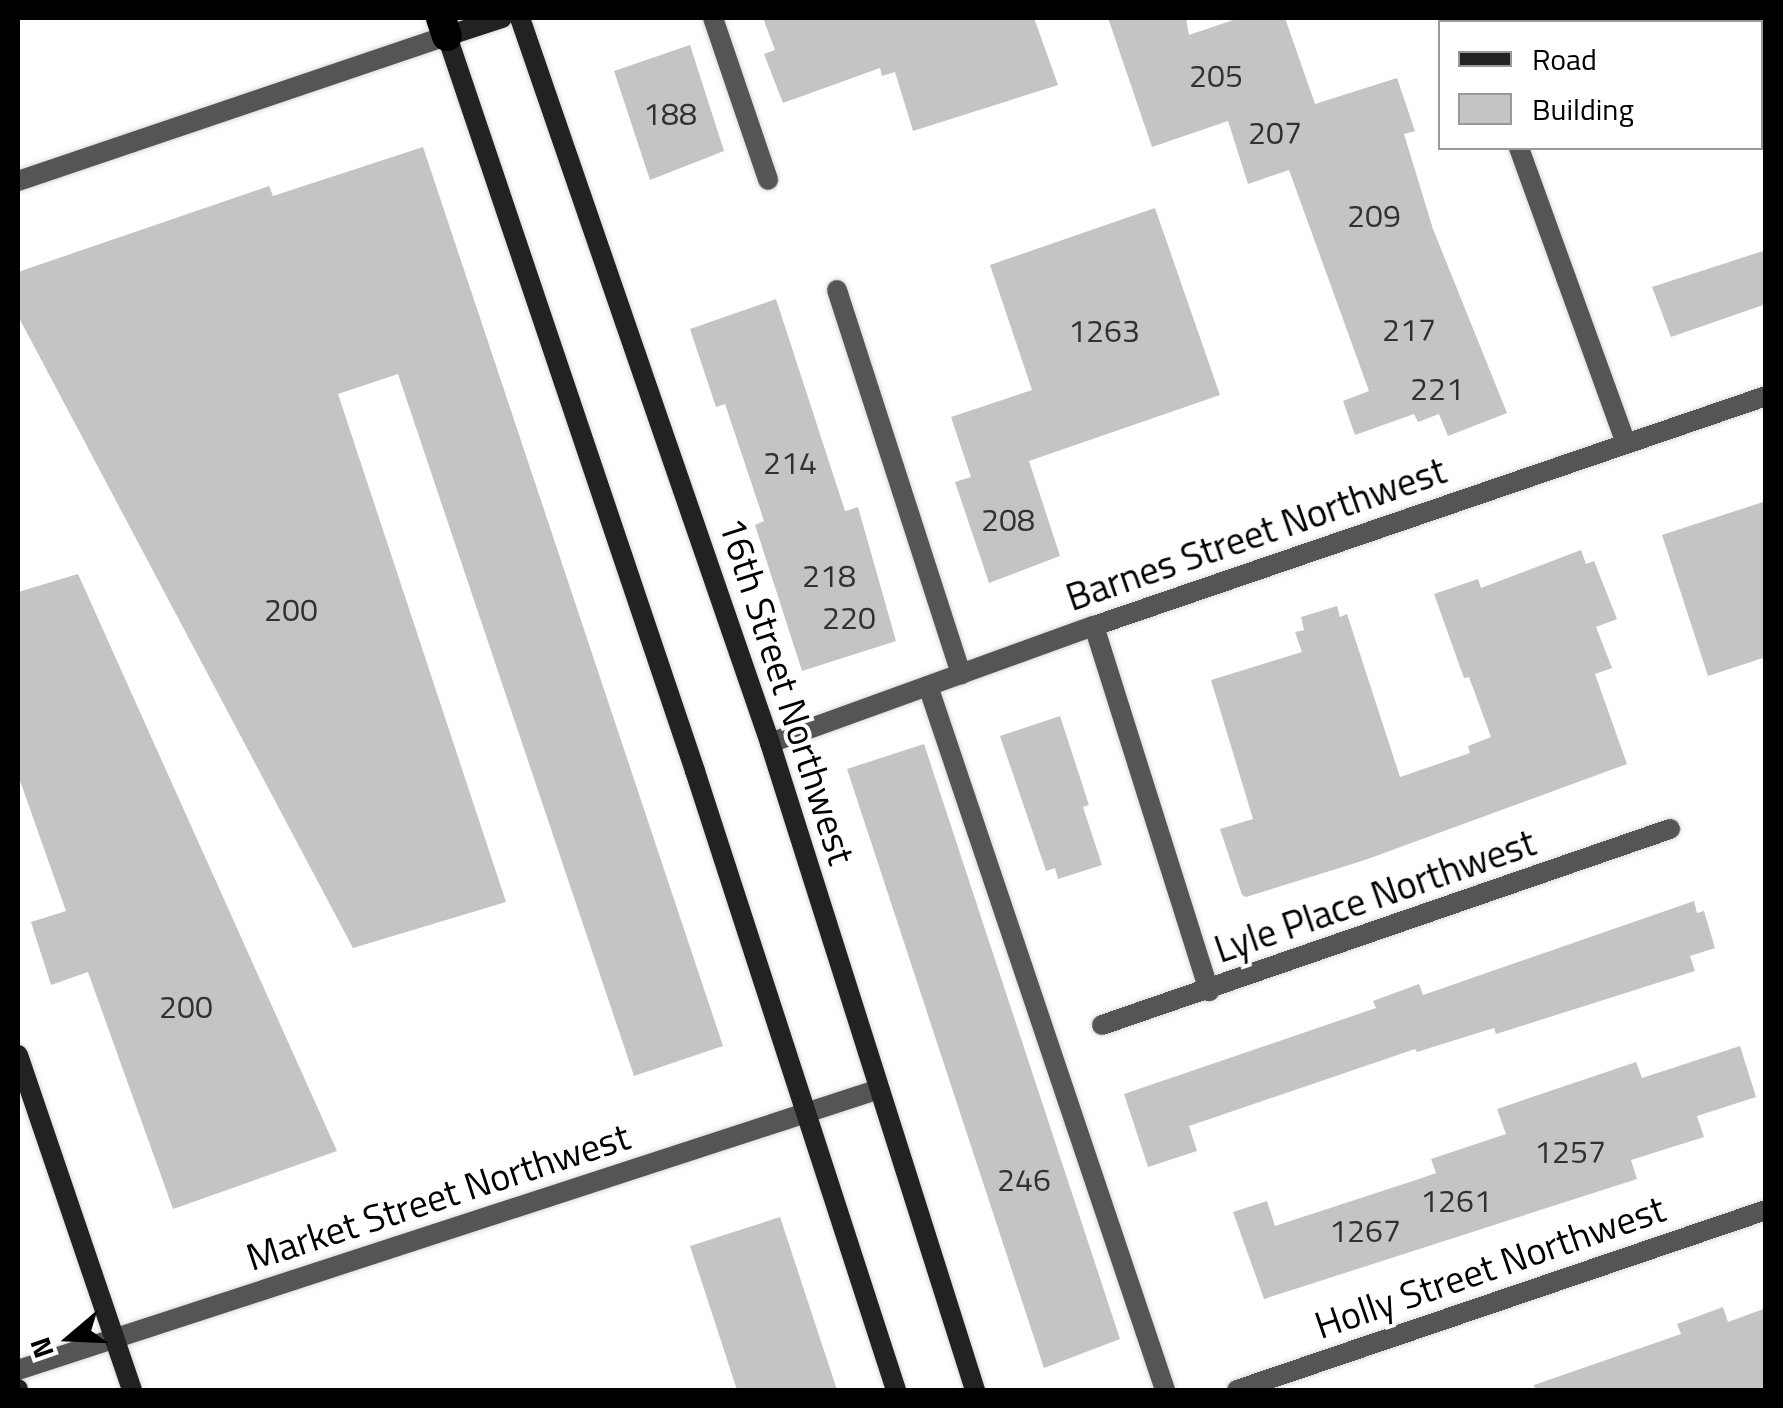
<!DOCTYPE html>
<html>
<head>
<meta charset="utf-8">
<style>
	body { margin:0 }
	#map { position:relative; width:1783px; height:1408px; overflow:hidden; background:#fff; font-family:"Titillium Web",sans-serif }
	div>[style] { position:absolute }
	.building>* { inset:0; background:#c4c4c4 }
	.roads { filter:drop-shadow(0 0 2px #dbdbdb) drop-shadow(0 0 2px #dbdbdb) }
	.street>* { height:20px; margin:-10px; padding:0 10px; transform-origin:10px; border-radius:10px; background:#555 }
	.secondary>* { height:20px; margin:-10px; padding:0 10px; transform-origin:10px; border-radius:10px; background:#222 }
	.highway>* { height:30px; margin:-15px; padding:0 15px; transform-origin:15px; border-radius:15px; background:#000 }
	span { translate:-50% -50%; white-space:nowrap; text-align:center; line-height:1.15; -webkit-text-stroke:8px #fff; paint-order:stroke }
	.number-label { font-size:32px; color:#313131 }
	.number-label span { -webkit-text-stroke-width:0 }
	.street-label { font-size:38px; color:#000 }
	.frame { position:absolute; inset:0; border:20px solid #000; pointer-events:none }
	.legend { position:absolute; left:1438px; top:20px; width:325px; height:130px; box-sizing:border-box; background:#fff; border:2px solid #999; margin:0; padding:12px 18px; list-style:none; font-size:30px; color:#000 }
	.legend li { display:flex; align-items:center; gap:20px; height:50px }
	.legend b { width:50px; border:2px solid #999 }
	.north { position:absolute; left:20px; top:1288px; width:100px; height:100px; -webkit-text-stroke:8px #fff; paint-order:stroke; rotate:251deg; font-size:28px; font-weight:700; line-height:40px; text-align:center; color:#000 }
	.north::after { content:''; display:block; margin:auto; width:35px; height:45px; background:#000; clip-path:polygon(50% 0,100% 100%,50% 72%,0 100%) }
</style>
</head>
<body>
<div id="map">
	<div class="building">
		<i style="clip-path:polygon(763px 18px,1034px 18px,1058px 85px,913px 131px,895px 72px,882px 76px,880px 68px,783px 103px,764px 54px,775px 50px)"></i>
		<i style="clip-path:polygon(1108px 18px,1186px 18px,1189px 35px,1239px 18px,1285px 18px,1315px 104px,1397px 78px,1415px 131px,1404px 134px,1433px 229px,1507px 413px,1448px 436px,1439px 414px,1418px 422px,1414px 414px,1355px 435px,1343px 401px,1369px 391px,1289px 170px,1248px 184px,1228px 121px,1152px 147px)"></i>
		<i style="clip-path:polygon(690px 45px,724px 151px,650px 180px,614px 71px)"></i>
		<i style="clip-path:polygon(423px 147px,723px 1046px,634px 1076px,398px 374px,338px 394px,506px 902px,353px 948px,18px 316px,18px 272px,269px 186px,273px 196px)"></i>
		<i style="clip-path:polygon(1155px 208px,1220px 395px,1029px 461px,1060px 556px,989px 583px,955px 482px,971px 477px,951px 417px,1032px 390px,990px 265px)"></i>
		<i style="clip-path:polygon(1766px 250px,1766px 304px,1671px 337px,1652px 287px)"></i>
		<i style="clip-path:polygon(776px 299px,845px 511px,858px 507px,896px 641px,802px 671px,755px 525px,764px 521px,725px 404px,716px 407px,690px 329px)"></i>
		<i style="clip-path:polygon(1766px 501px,1766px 657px,1708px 676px,1662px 535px)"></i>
		<i style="clip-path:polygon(1581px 550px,1586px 564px,1594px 561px,1617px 619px,1596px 627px,1612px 668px,1595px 674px,1627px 764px,1365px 860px,1246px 897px,1242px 895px,1220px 829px,1253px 819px,1211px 680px,1302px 652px,1295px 632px,1304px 630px,1301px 617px,1337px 606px,1340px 617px,1347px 614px,1400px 777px,1470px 753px,1468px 746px,1491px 737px,1469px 677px,1464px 678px,1434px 594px,1478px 579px,1481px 588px)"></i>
		<i style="clip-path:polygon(78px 574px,337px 1151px,173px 1209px,88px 972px,51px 985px,31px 922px,66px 911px,18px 775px,18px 592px)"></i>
		<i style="clip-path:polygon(1060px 716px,1089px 805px,1083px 807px,1102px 865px,1058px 879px,1055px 868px,1046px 871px,1000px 736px)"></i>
		<i style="clip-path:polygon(924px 744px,1120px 1339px,1044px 1368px,847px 769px)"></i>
		<i style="clip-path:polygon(1694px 901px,1697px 913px,1704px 911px,1715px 948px,1690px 956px,1695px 971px,1496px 1034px,1494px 1028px,1417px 1052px,1415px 1049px,1189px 1126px,1197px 1151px,1148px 1167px,1124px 1094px,1376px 1008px,1373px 1001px,1419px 984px,1423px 995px)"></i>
		<i style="clip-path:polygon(1740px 1046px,1756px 1097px,1697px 1116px,1704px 1137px,1631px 1160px,1637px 1179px,1264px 1299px,1233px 1212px,1267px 1201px,1275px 1226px,1419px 1179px,1436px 1173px,1431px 1159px,1506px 1134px,1497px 1109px,1636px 1062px,1642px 1078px)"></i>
		<i style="clip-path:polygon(780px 1217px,837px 1390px,737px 1390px,690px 1246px)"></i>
		<i style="clip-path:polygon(1723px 1307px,1728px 1322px,1766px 1308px,1766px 1390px,1535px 1390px,1534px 1385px,1681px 1334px,1677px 1324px)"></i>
	</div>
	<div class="roads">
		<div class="street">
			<i style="left:713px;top:18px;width:171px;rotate:71.2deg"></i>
			<i style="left:1472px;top:18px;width:4px;rotate:63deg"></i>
			<i style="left:1519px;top:148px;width:314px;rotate:70.1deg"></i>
			<i style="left:18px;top:181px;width:453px;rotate:-18.7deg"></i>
			<i style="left:837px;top:290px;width:404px;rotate:72.1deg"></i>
			<i style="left:1094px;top:626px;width:383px;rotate:72.5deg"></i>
			<i style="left:928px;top:686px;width:743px;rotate:71.39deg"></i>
			<i style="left:770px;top:743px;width:344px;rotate:-19.9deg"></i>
			<i style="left:1094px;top:626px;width:710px;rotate:-18.89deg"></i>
			<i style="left:1102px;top:1025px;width:601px;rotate:-19.04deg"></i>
			<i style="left:18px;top:1370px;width:906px;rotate:-18.07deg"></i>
			<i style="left:1237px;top:1390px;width:559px;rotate:-18.79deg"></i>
		</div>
		<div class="secondary">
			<i style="left:502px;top:18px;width:58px;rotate:161.9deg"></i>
			<i style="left:447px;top:36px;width:776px;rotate:71.35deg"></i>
			<i style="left:695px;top:771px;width:651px;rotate:72.01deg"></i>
			<i style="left:520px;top:18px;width:767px;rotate:70.97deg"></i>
			<i style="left:770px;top:743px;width:679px;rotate:72.42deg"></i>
			<i style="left:18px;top:1055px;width:354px;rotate:71.2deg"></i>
			<i style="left:18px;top:1389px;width:1px;rotate:90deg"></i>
		</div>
		<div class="highway">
			<i style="left:441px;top:18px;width:19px;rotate:72deg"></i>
		</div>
	</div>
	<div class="number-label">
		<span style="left:1216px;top:75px">205</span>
		<span style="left:670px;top:113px">188</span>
		<span style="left:1275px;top:132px">207</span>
		<span style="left:1374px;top:215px">209</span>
		<span style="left:1409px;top:329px">217</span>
		<span style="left:1104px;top:330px">1263</span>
		<span style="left:1437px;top:388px">221</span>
		<span style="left:790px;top:462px">214</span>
		<span style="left:1008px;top:519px">208</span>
		<span style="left:829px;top:575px">218</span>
		<span style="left:291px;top:609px">200</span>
		<span style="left:849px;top:617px">220</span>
		<span style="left:186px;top:1006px">200</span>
		<span style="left:1570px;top:1151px">1257</span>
		<span style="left:1024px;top:1179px">246</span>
		<span style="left:1456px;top:1200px">1261</span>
		<span style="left:1365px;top:1230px">1267</span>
	</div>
	<div class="street-label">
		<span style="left:1256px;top:534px;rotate:-19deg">Barnes Street Northwest</span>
		<span style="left:787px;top:691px;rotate:72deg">16th Street Northwest</span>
		<span style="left:1375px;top:896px;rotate:-19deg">Lyle Place Northwest</span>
		<span style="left:438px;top:1197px;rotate:-18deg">Market Street Northwest</span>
		<span style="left:1490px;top:1267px;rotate:-19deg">Holly Street Northwest</span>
	</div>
	<div class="frame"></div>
	<ul class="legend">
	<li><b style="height:12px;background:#222"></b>Road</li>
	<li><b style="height:28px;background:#c4c4c4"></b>Building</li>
	</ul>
	<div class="north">N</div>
</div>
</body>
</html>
